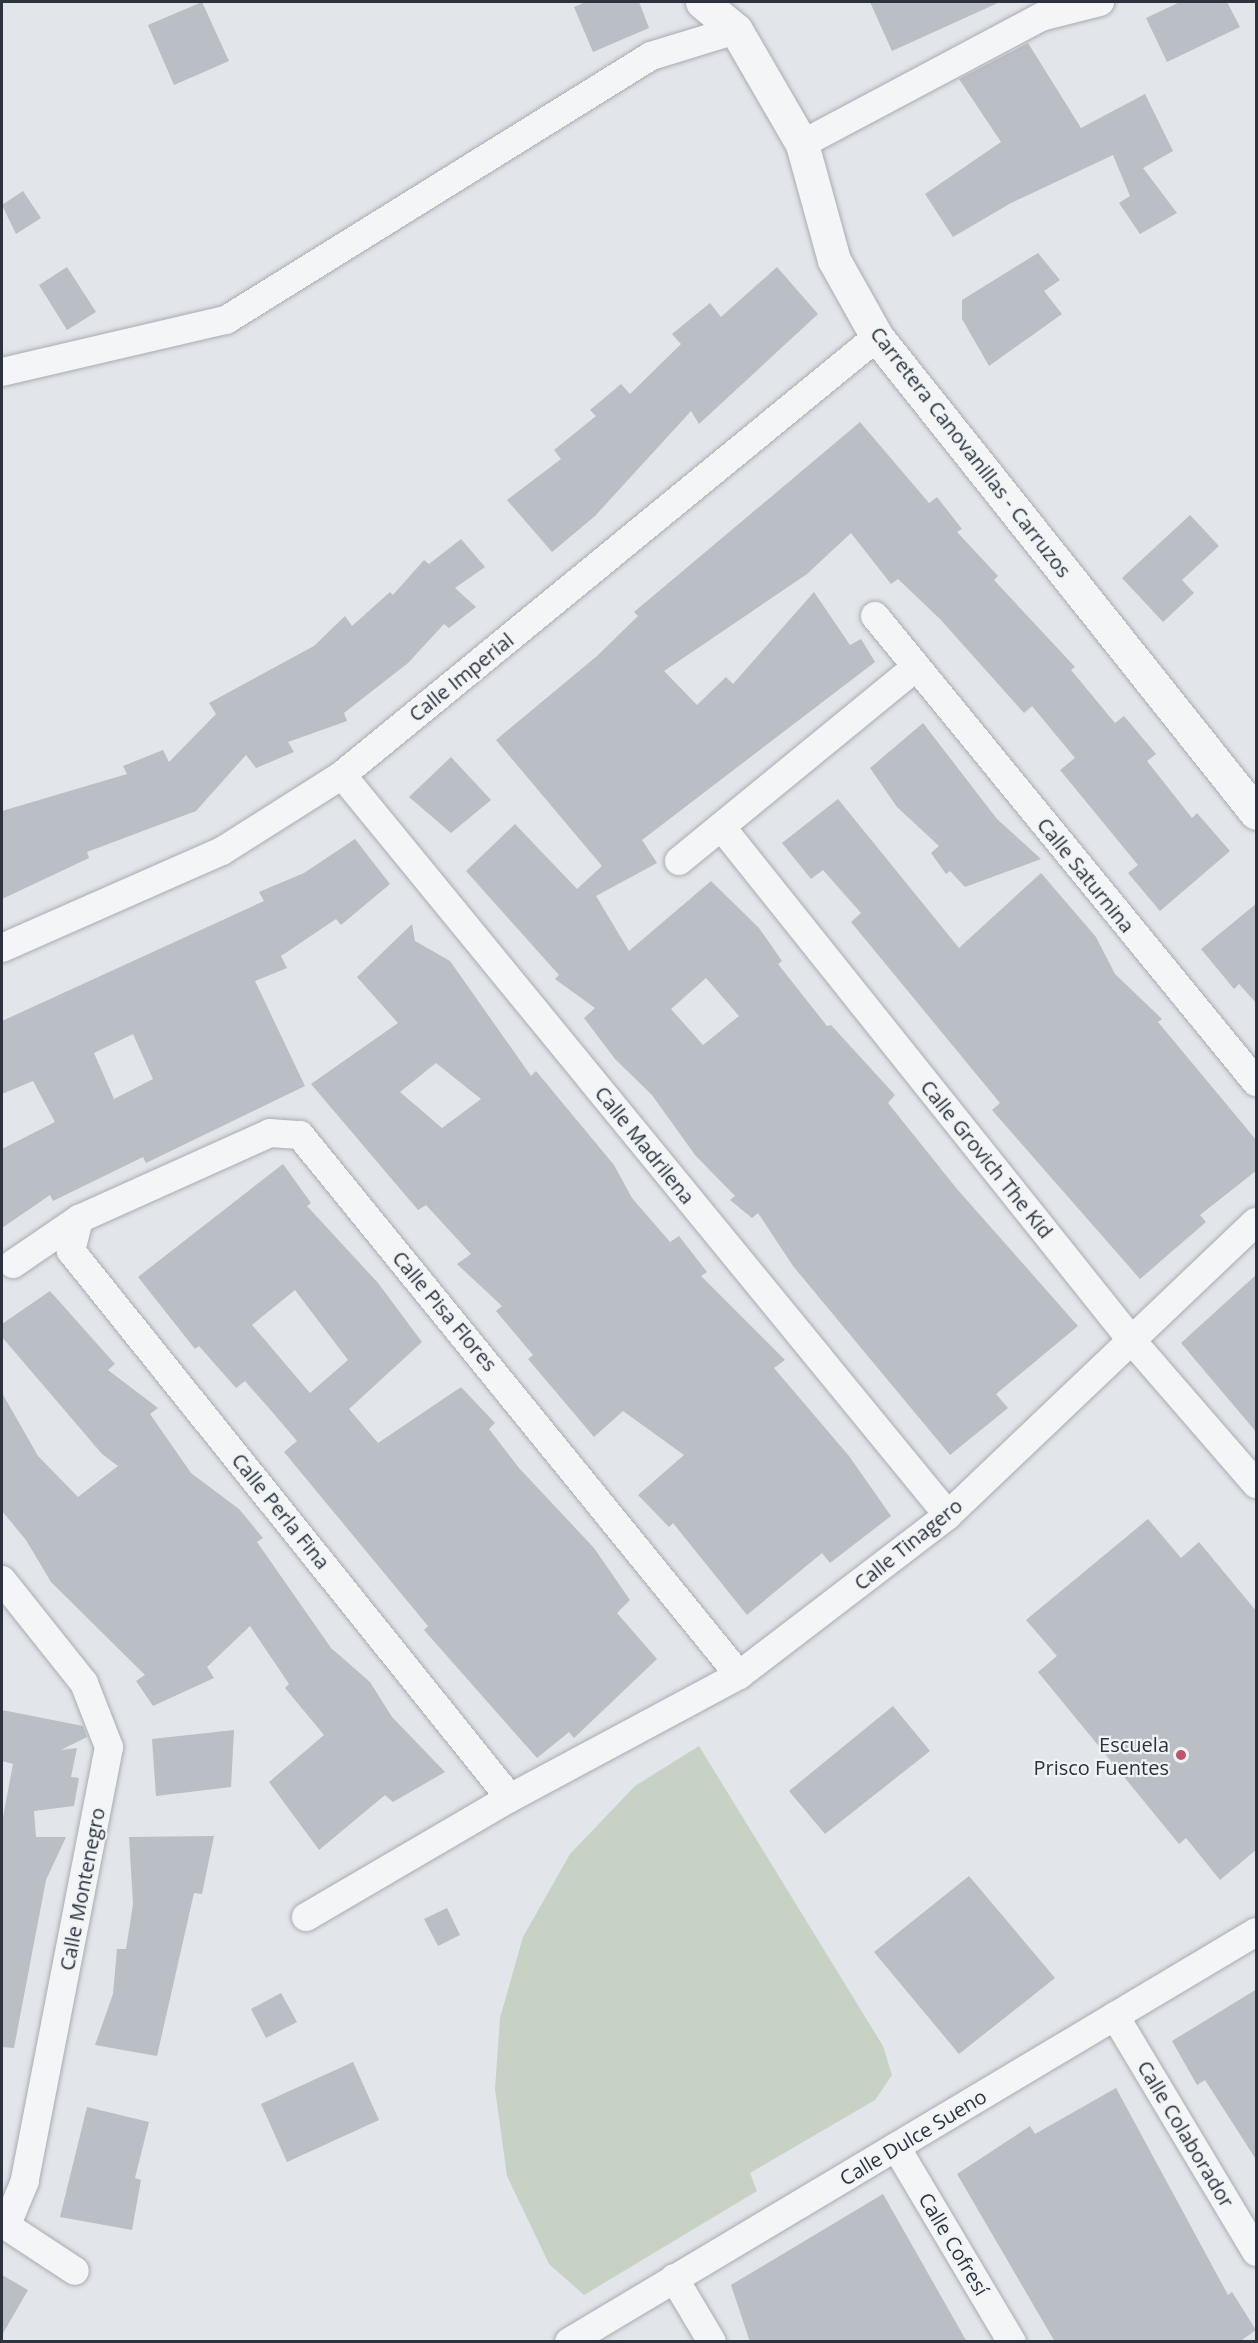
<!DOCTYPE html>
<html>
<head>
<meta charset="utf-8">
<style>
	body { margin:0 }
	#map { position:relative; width:1258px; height:2343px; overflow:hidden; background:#e2e5e9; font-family:"Open Sans",sans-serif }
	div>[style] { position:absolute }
	.green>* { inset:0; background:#c8d2c4 }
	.building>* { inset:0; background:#babec5 }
	.roads { filter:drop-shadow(0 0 2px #a8acb3) drop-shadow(0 0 2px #a8acb3) }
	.minor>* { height:28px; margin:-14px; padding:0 14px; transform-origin:14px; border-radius:14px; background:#f4f5f7 }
	.tertiary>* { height:33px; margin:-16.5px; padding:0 16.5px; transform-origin:16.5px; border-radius:16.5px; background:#f4f5f7 }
	.dots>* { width:16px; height:16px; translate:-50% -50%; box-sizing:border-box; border:3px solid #f1f4f6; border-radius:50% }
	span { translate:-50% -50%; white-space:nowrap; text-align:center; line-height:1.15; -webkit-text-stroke:4.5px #f1f4f6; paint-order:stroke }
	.street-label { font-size:20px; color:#2c333f }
	.poi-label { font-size:20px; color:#2c333f }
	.right { translate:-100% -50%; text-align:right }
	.frame { position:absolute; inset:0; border:3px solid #2c333f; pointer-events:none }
</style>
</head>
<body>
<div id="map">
	<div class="green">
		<i style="clip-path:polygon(699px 1746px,883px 2046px,892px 2075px,875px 2100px,750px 2173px,757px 2191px,584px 2295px,549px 2264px,507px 2176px,495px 2089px,500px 2018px,523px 1937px,570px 1854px,635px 1786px)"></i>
	</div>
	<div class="building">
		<i style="clip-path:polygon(202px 2px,229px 61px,174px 85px,148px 25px)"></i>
		<i style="clip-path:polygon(586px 2px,639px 2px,649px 28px,593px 52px,574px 7px)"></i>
		<i style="clip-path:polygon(870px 2px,1000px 2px,892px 51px)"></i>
		<i style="clip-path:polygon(1180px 2px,1227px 2px,1240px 27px,1167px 62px,1146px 18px)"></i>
		<i style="clip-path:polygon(1028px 43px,1081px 128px,1145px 94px,1173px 151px,1143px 168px,1177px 213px,1140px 234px,1119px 203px,1130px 196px,1113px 155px,1011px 203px,953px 237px,925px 194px,1001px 142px,959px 79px)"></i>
		<i style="clip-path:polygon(23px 191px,41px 218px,16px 234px,2px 205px)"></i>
		<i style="clip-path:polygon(1038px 253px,1060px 280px,1044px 291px,1062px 314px,989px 366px,962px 319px,962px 300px)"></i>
		<i style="clip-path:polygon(67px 267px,96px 312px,67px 330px,39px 285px)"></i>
		<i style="clip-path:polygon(777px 267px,818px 314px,699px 424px,691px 411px,595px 516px,552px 552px,507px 500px,561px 459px,554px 450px,596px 416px,590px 410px,621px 384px,630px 394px,681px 344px,672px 334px,710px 303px,721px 317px)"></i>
		<i style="clip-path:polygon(evenodd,860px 422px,929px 503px,937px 497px,962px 529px,957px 532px,998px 576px,994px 580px,1075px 667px,1071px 670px,1115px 723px,1124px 716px,1156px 754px,1147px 761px,1192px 818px,1197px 813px,1230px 851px,1160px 911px,1128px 873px,1138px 865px,1060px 770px,1075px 758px,1032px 706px,1024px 713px,940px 619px,898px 579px,891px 584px,851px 533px,807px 574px,664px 671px,697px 705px,726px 677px,733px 684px,814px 592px,850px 645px,861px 639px,875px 662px,642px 840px,657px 863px,596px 896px,629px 951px,711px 881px,759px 928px,782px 961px,778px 964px,827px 1026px,831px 1025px,895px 1095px,888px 1103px,957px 1189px,1078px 1326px,996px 1394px,1008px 1408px,950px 1455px,793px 1266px,758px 1213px,752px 1218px,730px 1200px,735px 1196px,695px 1155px,652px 1095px,615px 1059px,584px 1018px,595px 1008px,555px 979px,559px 975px,466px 871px,515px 824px,577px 889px,602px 866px,496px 740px,597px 656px,638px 616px,634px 612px,860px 422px,706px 978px,739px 1016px,703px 1045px,671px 1009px,706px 978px)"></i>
		<i style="clip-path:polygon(1190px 515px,1219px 546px,1182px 580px,1194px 593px,1163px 622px,1122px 578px)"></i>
		<i style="clip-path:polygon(461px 539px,485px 567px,455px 588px,476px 607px,449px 628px,444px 624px,408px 663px,344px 713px,347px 721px,288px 742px,294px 752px,256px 768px,246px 755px,196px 811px,87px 852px,89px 858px,2px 899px,2px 811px,127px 774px,123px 766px,163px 750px,169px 762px,216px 714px,209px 703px,314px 646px,345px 616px,352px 626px,390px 592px,393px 595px,424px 560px,429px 564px)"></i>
		<i style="clip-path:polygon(923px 723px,997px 819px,1041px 859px,965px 887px,950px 871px,946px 874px,931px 853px,939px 846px,897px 807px,870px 768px)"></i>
		<i style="clip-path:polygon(451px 757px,491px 800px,451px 833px,409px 797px)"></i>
		<i style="clip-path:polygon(838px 799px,959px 948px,1041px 873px,1096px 937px,1115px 974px,1162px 1019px,1158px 1022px,1257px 1141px,1257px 1170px,1200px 1215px,1206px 1222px,1140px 1279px,992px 1110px,1000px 1103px,851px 922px,861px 913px,823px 870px,811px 879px,782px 843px)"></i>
		<i style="clip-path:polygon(evenodd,355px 839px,390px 884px,341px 925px,336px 919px,281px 956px,287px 968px,255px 981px,305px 1086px,146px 1163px,143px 1157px,53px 1201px,50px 1195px,2px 1228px,2px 1149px,55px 1122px,33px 1081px,2px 1094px,2px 1021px,264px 901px,259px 892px,304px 873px,355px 839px,133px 1034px,153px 1079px,114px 1099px,94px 1053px,133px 1034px)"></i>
		<i style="clip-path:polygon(1257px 903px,1257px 1004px,1239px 984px,1234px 989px,1201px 949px)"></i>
		<i style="clip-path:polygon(evenodd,412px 924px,415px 941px,450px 961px,531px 1076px,536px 1071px,614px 1165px,632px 1198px,670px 1242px,679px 1236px,707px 1272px,701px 1276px,785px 1360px,774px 1368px,849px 1456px,891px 1516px,830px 1563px,822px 1553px,747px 1615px,673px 1523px,669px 1527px,638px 1495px,684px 1455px,623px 1411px,594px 1437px,528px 1359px,533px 1355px,496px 1311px,502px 1306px,457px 1264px,471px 1254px,426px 1205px,418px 1210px,311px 1084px,398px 1023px,357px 977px,412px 924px,436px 1063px,481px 1099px,442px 1128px,400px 1092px,436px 1063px)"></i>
		<i style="clip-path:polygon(evenodd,283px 1164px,311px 1203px,307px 1206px,378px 1283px,422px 1342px,349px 1409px,378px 1443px,461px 1387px,495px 1423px,489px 1429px,519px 1468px,594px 1548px,630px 1600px,617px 1613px,657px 1659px,574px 1738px,569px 1732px,537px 1758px,424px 1630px,428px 1626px,284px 1452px,297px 1441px,268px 1407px,245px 1381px,236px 1388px,199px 1346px,195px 1349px,138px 1277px,283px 1164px,295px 1290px,348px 1360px,310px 1393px,252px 1325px,295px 1290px)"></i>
		<i style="clip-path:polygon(1257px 1274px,1257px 1433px,1181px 1343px)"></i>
		<i style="clip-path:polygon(50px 1291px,115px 1364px,108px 1370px,158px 1408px,150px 1414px,191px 1473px,239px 1509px,263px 1538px,257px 1542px,331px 1648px,370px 1682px,392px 1717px,445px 1772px,393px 1802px,385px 1795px,319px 1850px,269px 1782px,324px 1735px,285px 1688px,289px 1684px,250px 1626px,207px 1667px,214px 1678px,153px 1706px,136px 1681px,145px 1675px,51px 1582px,26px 1540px,2px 1511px,2px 1393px,38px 1456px,78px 1497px,118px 1466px,102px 1454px,2px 1337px,2px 1324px)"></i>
		<i style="clip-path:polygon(1148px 1519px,1181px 1558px,1199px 1542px,1257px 1612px,1257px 1849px,1220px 1880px,1186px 1838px,1179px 1844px,1038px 1672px,1057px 1656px,1026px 1620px)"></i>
		<i style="clip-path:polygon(893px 1706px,930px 1751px,825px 1834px,789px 1791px)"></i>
		<i style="clip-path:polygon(2px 1710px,83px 1726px,87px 1737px,61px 1750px,77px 1748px,71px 1777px,79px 1778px,74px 1806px,34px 1811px,36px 1837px,66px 1837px,46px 1880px,14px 2048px,2px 2047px,2px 1822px,13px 1764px,2px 1761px)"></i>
		<i style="clip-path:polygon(234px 1730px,231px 1787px,156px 1796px,152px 1739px)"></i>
		<i style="clip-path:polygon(214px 1836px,202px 1894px,194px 1893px,157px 2056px,95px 2045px,113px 1994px,117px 1949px,126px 1949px,133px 1904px,129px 1837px)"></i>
		<i style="clip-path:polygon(969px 1876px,1055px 1978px,959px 2054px,874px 1952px)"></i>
		<i style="clip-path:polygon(447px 1908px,460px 1935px,438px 1946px,424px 1919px)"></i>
		<i style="clip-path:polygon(1257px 1989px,1257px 2161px,1205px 2080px,1197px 2085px,1172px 2041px)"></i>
		<i style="clip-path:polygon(281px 1993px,297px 2022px,266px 2038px,251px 2009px)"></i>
		<i style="clip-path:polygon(353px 2062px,379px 2120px,287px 2162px,261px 2104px)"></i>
		<i style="clip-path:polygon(1116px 2088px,1228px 2295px,1232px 2292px,1256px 2330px,1239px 2342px,1055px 2342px,957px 2174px,1030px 2126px,1035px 2134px)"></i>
		<i style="clip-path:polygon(87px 2107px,149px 2122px,135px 2178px,141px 2180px,132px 2230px,60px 2217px)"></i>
		<i style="clip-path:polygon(883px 2194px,967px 2342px,750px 2342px,731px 2285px)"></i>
		<i style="clip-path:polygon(2px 2275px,28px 2290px,2px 2335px)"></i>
	</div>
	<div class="roads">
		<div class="minor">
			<i style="left:802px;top:144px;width:271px;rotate:-28deg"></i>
			<i style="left:1041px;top:17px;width:61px;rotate:-14.3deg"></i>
			<i style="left:2px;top:372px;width:230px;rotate:-13.1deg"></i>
			<i style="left:226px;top:320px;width:500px;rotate:-31.85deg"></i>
			<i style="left:651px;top:56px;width:89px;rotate:-17deg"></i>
			<i style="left:875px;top:616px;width:602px;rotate:50.73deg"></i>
			<i style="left:342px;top:775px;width:956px;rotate:50.69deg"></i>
			<i style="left:723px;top:829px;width:657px;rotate:51.37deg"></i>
			<i style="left:1133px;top:1342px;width:188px;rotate:49.1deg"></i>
			<i style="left:679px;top:861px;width:306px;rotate:-39.3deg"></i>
			<i style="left:2px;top:948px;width:240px;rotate:-23.8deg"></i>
			<i style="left:222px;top:851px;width:142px;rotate:-32.3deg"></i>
			<i style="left:342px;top:775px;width:691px;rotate:-39.31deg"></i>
			<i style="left:79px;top:1219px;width:33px;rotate:104deg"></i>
			<i style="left:71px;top:1251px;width:701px;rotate:51.25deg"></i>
			<i style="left:13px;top:1264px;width:80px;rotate:-34.3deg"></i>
			<i style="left:79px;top:1219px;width:209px;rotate:-24.2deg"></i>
			<i style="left:270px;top:1133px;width:30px;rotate:4deg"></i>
			<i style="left:300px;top:1135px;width:696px;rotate:50.89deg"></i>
			<i style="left:2px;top:1580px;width:132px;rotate:51.5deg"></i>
			<i style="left:84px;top:1683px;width:69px;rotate:68.7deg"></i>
			<i style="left:109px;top:1747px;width:442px;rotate:101deg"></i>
			<i style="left:25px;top:2181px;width:47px;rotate:112.7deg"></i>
			<i style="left:306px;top:1917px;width:236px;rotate:-30.3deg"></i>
			<i style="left:510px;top:1798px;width:260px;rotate:-28.2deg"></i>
			<i style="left:739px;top:1675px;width:263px;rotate:-37.4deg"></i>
			<i style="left:948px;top:1515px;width:425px;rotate:-43.6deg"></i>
			<i style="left:1115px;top:2016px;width:275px;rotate:59.1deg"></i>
			<i style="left:896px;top:2147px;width:227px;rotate:59.3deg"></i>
			<i style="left:2px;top:2223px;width:87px;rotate:33.3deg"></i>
			<i style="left:674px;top:2278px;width:74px;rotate:59.3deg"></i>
			<i style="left:569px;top:2342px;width:800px;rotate:-30.83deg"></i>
		</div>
		<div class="tertiary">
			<i style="left:702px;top:2px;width:44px;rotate:39.5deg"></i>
			<i style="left:736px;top:30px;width:132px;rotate:59.9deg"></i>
			<i style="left:802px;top:144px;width:120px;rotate:74.6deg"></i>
			<i style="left:834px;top:260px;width:88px;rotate:60.8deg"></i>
			<i style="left:877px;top:337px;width:608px;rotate:51.47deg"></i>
		</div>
	</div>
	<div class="dots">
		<i style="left:1181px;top:1755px;background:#c15468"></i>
	</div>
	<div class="street-label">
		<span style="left:971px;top:452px;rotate:52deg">Carretera Canovanillas - Carruzos</span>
		<span style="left:461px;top:677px;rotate:-39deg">Calle Imperial</span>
		<span style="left:1086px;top:875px;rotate:51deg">Calle Saturnina</span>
		<span style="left:645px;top:1145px;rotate:51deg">Calle Madrilena</span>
		<span style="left:987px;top:1159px;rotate:51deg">Calle Grovich The Kid</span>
		<span style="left:445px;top:1311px;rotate:50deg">Calle Pisa Flores</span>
		<span style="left:281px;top:1511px;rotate:51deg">Calle Perla Fina</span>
		<span style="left:908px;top:1544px;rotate:-39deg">Calle Tinagero</span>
		<span style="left:82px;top:1889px;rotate:-79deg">Calle Montenegro</span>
		<span style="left:1186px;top:2134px;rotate:59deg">Calle Colaborador</span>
		<span style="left:913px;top:2137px;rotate:-31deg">Calle Dulce Sueno</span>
		<span style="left:954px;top:2244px;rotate:59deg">Calle Cofresí</span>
	</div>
	<div class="poi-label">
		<span class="right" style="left:1169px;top:1756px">Escuela<br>Prisco Fuentes</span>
	</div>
	<div class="frame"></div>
</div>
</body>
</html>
